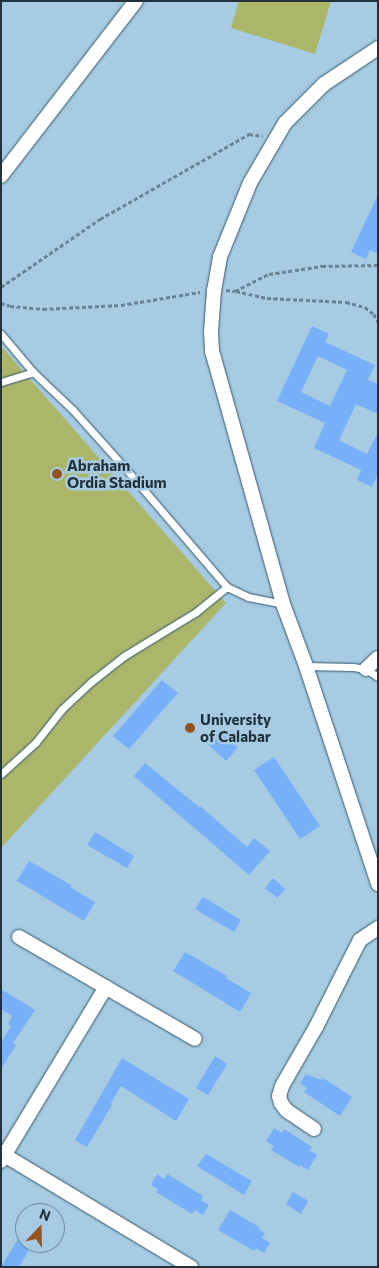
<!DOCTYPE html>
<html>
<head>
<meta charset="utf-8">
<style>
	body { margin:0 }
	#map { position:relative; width:379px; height:1268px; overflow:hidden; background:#a6cbe2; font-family:Commissioner,sans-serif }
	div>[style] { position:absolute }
	.green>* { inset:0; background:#acb66b }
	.building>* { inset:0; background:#77b0f8 }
	.path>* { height:2.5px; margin-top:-1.25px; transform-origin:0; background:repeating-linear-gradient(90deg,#688394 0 4px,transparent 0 6.5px) }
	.roads { filter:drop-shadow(0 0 1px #37596d) drop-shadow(0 0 1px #37596d) }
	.service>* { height:7px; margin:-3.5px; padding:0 3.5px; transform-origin:3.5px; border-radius:3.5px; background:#fff }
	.minor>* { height:14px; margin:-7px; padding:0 7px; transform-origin:7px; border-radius:7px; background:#fff }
	.dots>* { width:14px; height:14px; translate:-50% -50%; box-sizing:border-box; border:2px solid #a6cbe2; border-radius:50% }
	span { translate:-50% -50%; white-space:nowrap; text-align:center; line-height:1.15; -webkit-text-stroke:5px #a6cbe2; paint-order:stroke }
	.poi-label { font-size:15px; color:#22313a; font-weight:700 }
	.left { translate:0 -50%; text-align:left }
	.frame { position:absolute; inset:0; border:2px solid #22313a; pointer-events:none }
	.north { position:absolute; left:15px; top:1203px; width:50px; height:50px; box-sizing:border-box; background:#a6cbe2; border:1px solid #718d9f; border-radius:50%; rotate:21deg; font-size:14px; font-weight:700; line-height:20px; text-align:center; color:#22313a }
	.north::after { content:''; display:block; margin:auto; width:18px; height:22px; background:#94531f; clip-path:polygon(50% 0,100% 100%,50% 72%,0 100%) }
</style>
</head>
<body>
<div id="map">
	<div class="green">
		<i style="clip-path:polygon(239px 1px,331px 1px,315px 54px,231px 28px)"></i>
		<i style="clip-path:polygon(1px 346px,226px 603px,1px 848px)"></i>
	</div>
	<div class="building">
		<i style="clip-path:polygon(378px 195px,378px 254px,370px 250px,366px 259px,351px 252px)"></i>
		<i style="clip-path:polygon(evenodd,312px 326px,329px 334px,325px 342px,375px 365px,368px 380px,378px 384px,378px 414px,356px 404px,339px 440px,367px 454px,378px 432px,378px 474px,372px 487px,357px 480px,361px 470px,314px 448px,325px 423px,277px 401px,312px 326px,318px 356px,347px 370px,330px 406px,301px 392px,318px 356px)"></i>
		<i style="clip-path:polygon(162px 680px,178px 693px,129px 749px,113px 736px)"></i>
		<i style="clip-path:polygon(216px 728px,238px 747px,226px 761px,204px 741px)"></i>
		<i style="clip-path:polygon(274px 757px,320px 826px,300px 839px,254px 770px)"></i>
		<i style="clip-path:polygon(145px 763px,199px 807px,200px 806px,247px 847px,254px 838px,270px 851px,249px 875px,134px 776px)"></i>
		<i style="clip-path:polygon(95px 832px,134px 856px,127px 868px,87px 845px)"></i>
		<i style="clip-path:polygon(29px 861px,71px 885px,70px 887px,95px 902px,84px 921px,17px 881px)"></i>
		<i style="clip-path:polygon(273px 878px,285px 889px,277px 898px,265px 888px)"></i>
		<i style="clip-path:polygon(203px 897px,241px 920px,234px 932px,195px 909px)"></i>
		<i style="clip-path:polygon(185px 952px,227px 976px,226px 978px,251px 993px,240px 1012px,173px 971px)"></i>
		<i style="clip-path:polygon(1px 989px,35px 1010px,13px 1043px,16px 1045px,1px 1069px,1px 1043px,11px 1026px,8px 1024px,12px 1016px,1px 1009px)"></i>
		<i style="clip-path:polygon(215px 1056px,227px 1064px,208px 1095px,196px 1088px)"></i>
		<i style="clip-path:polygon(122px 1058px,189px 1099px,176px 1121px,121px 1086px,111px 1103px,112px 1105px,87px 1147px,75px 1140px)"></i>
		<i style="clip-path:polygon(306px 1074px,321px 1080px,323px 1078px,352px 1097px,340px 1116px,304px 1092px,307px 1088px,300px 1083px)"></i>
		<i style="clip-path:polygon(274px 1128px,282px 1133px,284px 1129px,312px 1147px,310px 1150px,317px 1155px,308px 1170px,300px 1165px,299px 1167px,271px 1150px,274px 1146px,266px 1141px)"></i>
		<i style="clip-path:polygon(206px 1154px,252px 1181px,244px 1195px,197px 1166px)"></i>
		<i style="clip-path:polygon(157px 1174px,164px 1179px,167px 1174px,203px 1196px,201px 1200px,209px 1205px,203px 1215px,195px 1210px,192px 1214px,156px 1192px,158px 1189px,151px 1185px)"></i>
		<i style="clip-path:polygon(293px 1192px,308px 1201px,301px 1214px,286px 1204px)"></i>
		<i style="clip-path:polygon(230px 1210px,259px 1227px,258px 1229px,265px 1233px,262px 1238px,270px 1243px,264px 1253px,256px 1248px,254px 1251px,218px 1230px)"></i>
		<i style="clip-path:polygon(25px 1227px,25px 1243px,33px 1243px,19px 1267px,1px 1267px)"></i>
	</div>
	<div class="path">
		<i style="left:1px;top:287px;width:120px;rotate:-34.5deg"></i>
		<i style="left:100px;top:219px;width:172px;rotate:-29.7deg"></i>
		<i style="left:249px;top:134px;width:14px;rotate:8deg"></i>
		<i style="left:226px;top:290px;width:9px;rotate:6deg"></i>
		<i style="left:235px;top:291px;width:38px;rotate:-27deg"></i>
		<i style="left:269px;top:274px;width:54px;rotate:-8.6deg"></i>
		<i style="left:322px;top:266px;width:56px;rotate:-1deg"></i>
		<i style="left:236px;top:291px;width:32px;rotate:13deg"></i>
		<i style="left:267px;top:298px;width:79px;rotate:2.9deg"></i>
		<i style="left:346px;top:302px;width:20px;rotate:15deg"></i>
		<i style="left:365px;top:307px;width:11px;rotate:38deg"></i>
		<i style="left:374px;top:314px;width:9px;rotate:63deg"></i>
		<i style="left:1px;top:303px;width:9px;rotate:18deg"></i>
		<i style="left:10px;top:306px;width:33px;rotate:5deg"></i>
		<i style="left:43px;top:309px;width:78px;rotate:-2.9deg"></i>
		<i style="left:121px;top:305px;width:80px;rotate:-9.3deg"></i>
	</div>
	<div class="roads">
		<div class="service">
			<i style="left:1px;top:334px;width:50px;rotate:49.9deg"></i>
			<i style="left:33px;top:372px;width:54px;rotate:43.5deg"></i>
			<i style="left:72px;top:409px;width:79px;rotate:48.1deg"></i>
			<i style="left:125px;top:468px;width:157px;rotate:49.4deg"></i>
			<i style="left:227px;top:587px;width:23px;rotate:25deg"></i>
			<i style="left:248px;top:597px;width:36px;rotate:11deg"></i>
			<i style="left:1px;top:382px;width:34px;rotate:-17deg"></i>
			<i style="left:306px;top:666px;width:47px;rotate:1.2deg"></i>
			<i style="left:353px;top:667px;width:13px;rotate:9deg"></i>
			<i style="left:366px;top:669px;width:14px;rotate:34deg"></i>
			<i style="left:1px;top:774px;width:47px;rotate:-42.4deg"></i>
			<i style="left:36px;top:742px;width:42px;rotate:-51.8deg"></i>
			<i style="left:62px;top:709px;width:40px;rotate:-43deg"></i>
			<i style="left:91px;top:682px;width:42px;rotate:-38.2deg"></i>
			<i style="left:124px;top:656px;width:84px;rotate:-31.4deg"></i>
			<i style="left:196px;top:612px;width:40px;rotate:-39deg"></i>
		</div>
		<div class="minor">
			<i style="left:378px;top:48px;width:65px;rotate:146.3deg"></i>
			<i style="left:324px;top:84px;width:55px;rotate:135deg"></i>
			<i style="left:285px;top:123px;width:69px;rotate:120.3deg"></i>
			<i style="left:250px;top:183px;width:80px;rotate:112.1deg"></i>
			<i style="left:220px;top:257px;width:34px;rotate:100deg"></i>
			<i style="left:214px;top:290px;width:42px;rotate:94.1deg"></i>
			<i style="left:211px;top:332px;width:19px;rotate:87deg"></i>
			<i style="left:212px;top:351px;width:263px;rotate:74.3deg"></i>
			<i style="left:283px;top:604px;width:66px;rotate:69.6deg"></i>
			<i style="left:306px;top:666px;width:230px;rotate:71.7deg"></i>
			<i style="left:1px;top:176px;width:221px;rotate:-52.4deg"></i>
			<i style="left:366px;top:669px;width:16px;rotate:-43deg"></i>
			<i style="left:19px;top:937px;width:203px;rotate:30.1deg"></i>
			<i style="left:314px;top:1129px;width:32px;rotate:-146deg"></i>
			<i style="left:287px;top:1111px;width:10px;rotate:-127deg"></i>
			<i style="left:281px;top:1103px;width:7px;rotate:-106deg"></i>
			<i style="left:279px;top:1096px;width:10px;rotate:-73deg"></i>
			<i style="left:282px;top:1086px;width:68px;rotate:-60deg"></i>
			<i style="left:316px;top:1027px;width:97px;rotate:-63.2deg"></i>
			<i style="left:360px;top:940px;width:22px;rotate:-34deg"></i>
			<i style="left:1px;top:1153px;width:222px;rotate:31deg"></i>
			<i style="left:1px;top:1161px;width:203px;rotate:-58.9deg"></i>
		</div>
	</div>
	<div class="dots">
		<i style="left:57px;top:474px;background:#94531f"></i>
		<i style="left:190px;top:728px;background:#94531f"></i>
	</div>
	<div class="poi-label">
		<span class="left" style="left:67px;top:474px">Abraham<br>Ordia Stadium</span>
		<span class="left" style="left:200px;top:728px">University<br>of Calabar</span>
	</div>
	<div class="frame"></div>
	<div class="north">N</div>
</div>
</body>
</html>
